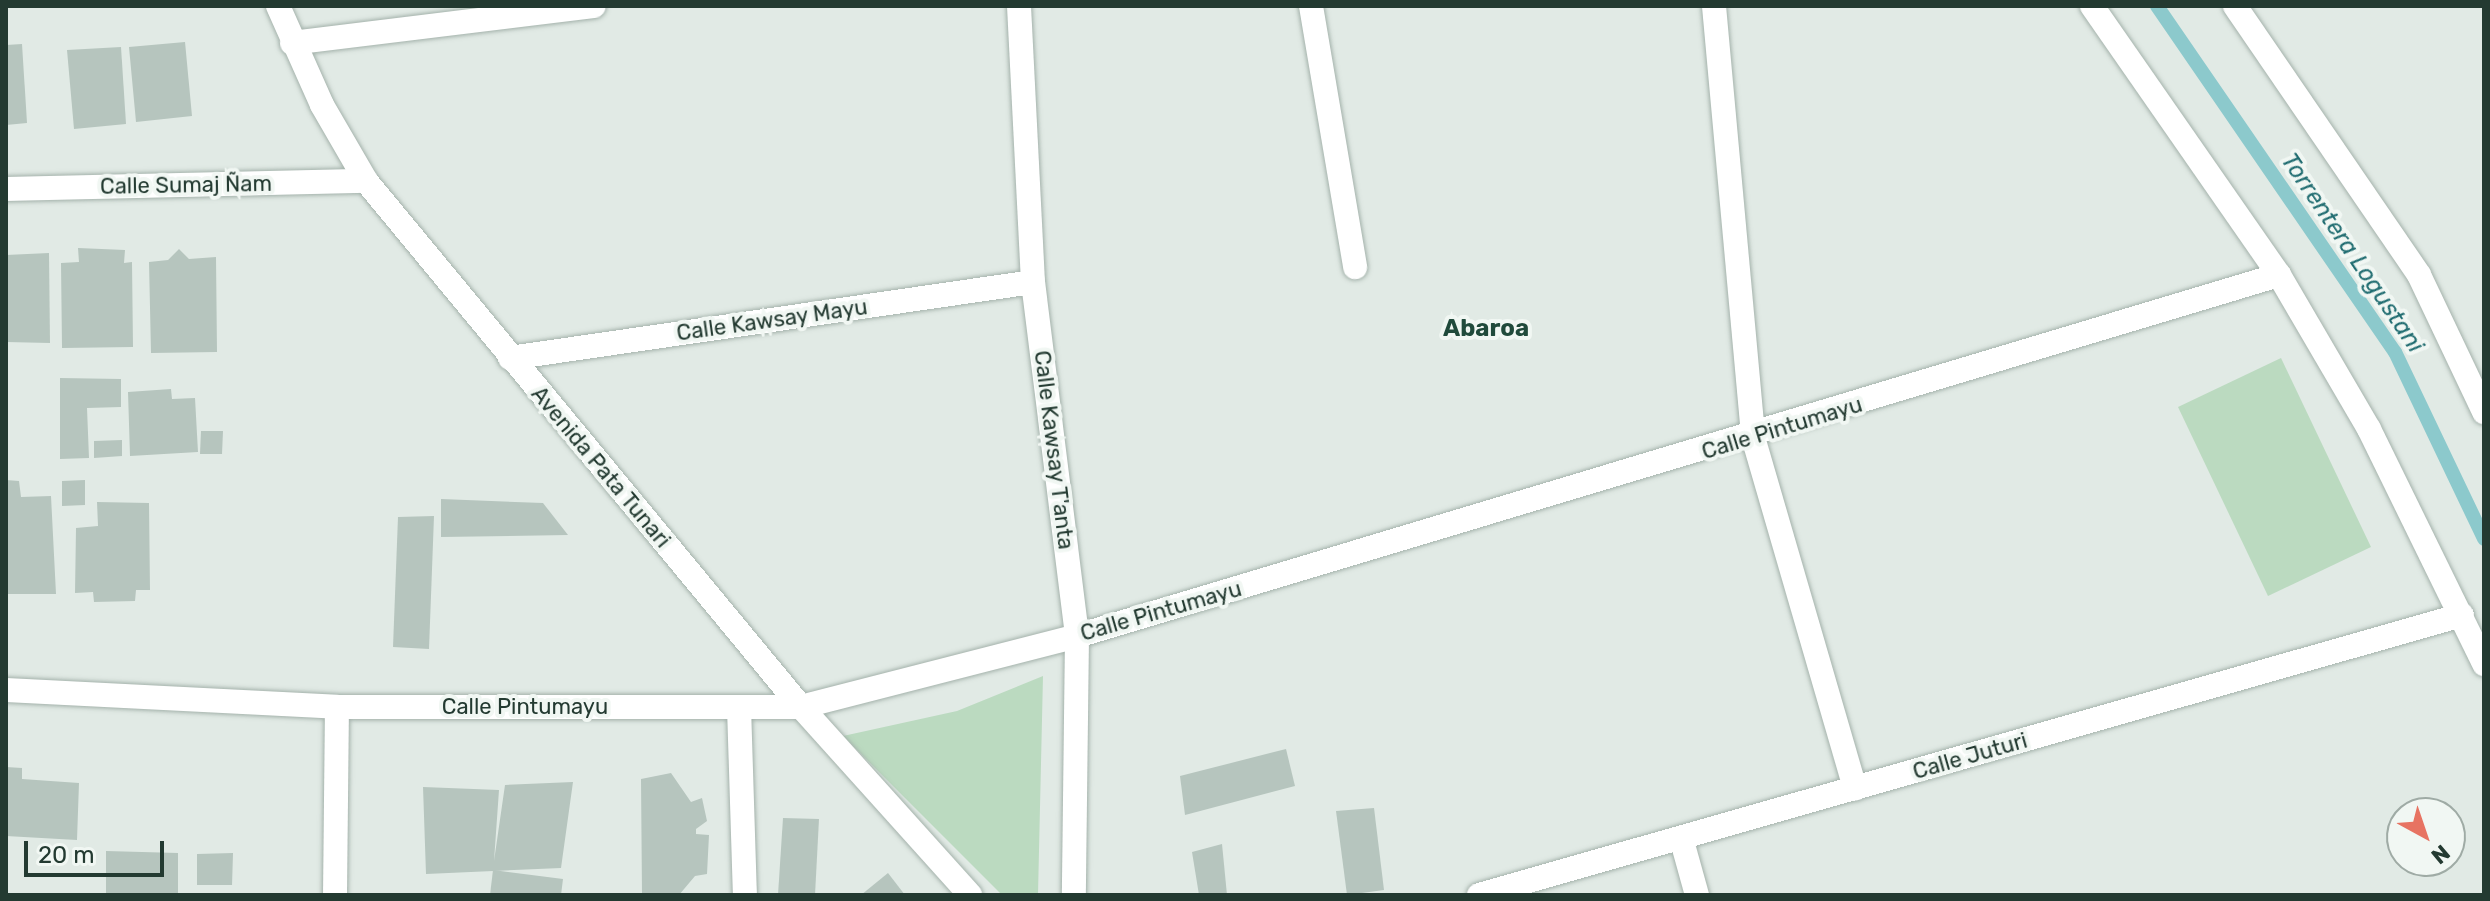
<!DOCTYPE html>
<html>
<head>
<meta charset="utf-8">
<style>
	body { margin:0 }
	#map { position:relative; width:2490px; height:901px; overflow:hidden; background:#e1eae5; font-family:Rubik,sans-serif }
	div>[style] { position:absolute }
	.green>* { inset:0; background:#bbdac0 }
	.stream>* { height:14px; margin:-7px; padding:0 7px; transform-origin:7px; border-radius:7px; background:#8cc9cc }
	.building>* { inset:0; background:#b6c5be }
	.roads { filter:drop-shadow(0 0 2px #a4b2ab) drop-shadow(0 0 2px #a4b2ab) }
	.lane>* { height:24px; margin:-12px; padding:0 12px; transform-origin:12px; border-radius:12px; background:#fff }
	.street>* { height:24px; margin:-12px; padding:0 12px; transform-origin:12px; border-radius:12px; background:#fff }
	span { translate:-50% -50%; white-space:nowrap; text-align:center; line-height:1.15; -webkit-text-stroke:8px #f1f7f3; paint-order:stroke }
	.street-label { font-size:22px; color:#233a31 }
	.water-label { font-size:24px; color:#216d71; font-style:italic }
	.neighbourhood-label { font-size:24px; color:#204a3b; font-weight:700 }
	.frame { position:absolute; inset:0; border:8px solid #233a31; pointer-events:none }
	.north { position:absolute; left:2386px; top:797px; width:80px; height:80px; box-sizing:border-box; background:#f1f7f3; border:2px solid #9faba5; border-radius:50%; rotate:140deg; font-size:22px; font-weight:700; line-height:32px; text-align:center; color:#233a31 }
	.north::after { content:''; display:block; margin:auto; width:28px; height:36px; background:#e77362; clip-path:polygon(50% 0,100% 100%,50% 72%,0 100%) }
	.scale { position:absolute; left:24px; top:841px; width:140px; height:36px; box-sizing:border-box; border:4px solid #233a31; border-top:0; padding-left:10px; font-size:24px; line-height:28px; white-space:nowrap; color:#233a31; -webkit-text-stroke:6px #f1f7f3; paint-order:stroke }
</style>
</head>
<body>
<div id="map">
	<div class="green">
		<i style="clip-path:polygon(2281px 358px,2371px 547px,2268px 596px,2178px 407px)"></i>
		<i style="clip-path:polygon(1043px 676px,1038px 895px,1002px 895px,843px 736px,957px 711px)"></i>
	</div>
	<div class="stream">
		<i style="left:2157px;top:6px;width:420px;rotate:55.5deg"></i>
		<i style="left:2395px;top:352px;width:207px;rotate:64.5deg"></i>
	</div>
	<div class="building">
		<i style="clip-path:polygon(185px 42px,192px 116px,136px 122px,129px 47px)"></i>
		<i style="clip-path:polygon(22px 44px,27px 123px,6px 125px,6px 45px)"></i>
		<i style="clip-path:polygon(121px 47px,126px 124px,74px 129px,67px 50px)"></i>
		<i style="clip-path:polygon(78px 248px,125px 250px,124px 263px,132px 262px,133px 347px,62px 348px,61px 263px,79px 262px)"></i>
		<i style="clip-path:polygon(179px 249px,189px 259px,216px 257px,217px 352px,151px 353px,149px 262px,168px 260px)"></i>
		<i style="clip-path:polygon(49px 253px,50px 343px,6px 342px,6px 255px)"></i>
		<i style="clip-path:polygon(60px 378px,121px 379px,121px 407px,87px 408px,89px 458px,60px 459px)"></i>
		<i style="clip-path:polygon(171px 389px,172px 399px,195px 398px,198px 452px,130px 456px,128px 392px)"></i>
		<i style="clip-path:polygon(201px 431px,223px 431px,222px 454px,200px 454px)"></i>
		<i style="clip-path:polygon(122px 440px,122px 456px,94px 458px,94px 441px)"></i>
		<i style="clip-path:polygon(6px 480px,19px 481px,21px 497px,51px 496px,56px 594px,6px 594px)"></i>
		<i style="clip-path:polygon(85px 480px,85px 505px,62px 506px,62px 481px)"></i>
		<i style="clip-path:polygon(441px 499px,543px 503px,568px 535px,441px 537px)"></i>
		<i style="clip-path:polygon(97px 502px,149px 503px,150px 590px,136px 590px,135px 601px,94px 602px,93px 592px,75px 593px,76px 528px,98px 526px)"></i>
		<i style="clip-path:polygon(434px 516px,429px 649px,393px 647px,398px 517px)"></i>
		<i style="clip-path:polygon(1286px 749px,1295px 786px,1185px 815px,1180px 776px)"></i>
		<i style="clip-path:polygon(6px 767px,22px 768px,22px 779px,79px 783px,77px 840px,6px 836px)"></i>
		<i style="clip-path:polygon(671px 773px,691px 802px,702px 798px,707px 821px,696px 829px,696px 834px,709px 835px,707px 874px,695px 876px,679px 895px,642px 895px,641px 779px)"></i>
		<i style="clip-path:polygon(573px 782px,561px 868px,426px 874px,423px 787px,499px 790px,494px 861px,505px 785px)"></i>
		<i style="clip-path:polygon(1374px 808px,1384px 890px,1347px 895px,1336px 811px)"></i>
		<i style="clip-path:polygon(783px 818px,819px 819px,815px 895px,778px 895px)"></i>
		<i style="clip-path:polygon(1222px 844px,1227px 895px,1199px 895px,1192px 852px)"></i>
		<i style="clip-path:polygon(106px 851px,178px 853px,178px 895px,106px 895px)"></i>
		<i style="clip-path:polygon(233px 853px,232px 885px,197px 885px,197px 854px)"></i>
		<i style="clip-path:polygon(493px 870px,563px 879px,561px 895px,490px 895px)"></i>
		<i style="clip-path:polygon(888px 873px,905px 895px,861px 895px)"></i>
	</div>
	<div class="roads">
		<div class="lane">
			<i style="left:1682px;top:841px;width:56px;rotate:74.5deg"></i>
		</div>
		<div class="street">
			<i style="left:278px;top:6px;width:108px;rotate:66deg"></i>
			<i style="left:322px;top:105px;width:88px;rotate:59.9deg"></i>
			<i style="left:366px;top:181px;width:683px;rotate:50.41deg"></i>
			<i style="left:801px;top:707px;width:253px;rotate:48deg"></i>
			<i style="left:1019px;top:6px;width:276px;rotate:87.1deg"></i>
			<i style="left:1033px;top:282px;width:357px;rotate:82.9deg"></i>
			<i style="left:1077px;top:636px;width:259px;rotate:90.7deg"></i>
			<i style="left:1311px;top:6px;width:265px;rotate:80.4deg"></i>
			<i style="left:1714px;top:6px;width:433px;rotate:84.8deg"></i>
			<i style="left:1753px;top:437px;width:366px;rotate:73.8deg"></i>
			<i style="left:2092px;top:6px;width:328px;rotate:55.2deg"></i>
			<i style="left:2279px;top:275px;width:178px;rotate:59.7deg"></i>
			<i style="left:2369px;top:429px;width:262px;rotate:63.9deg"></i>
			<i style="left:2235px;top:6px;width:326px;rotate:55.6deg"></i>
			<i style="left:2419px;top:275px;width:152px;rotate:64.6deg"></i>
			<i style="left:292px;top:43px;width:304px;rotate:-7deg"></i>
			<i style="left:6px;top:189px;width:360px;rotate:-1.3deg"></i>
			<i style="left:510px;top:358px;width:528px;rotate:-8.27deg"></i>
			<i style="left:6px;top:690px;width:331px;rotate:2.9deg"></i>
			<i style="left:337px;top:707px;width:464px"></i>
			<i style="left:801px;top:707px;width:285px;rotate:-14.4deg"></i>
			<i style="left:1077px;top:636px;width:1255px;rotate:-16.72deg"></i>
			<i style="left:739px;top:707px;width:188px;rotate:88.2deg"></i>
			<i style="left:335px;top:895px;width:188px;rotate:-89.4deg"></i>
			<i style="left:1479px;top:895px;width:1022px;rotate:-15.9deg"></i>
		</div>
	</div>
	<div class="street-label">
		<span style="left:186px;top:185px;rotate:-1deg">Calle Sumaj Ñam</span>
		<span style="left:772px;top:320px;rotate:-8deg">Calle Kawsay Mayu</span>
		<span style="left:1782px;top:428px;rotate:-17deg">Calle Pintumayu</span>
		<span style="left:1054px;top:450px;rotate:83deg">Calle Kawsay T'anta</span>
		<span style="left:601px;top:467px;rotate:50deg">Avenida Pata Tunari</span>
		<span style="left:1161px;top:611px;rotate:-16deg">Calle Pintumayu</span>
		<span style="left:525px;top:707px">Calle Pintumayu</span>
		<span style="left:1970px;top:756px;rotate:-16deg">Calle Juturi</span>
	</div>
	<div class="water-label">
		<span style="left:2352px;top:253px;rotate:56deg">Torrentera Logustani</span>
	</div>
	<div class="neighbourhood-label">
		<span style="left:1486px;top:329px">Abaroa</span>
	</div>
	<div class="frame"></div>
	<div class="north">N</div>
	<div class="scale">20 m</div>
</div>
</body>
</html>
